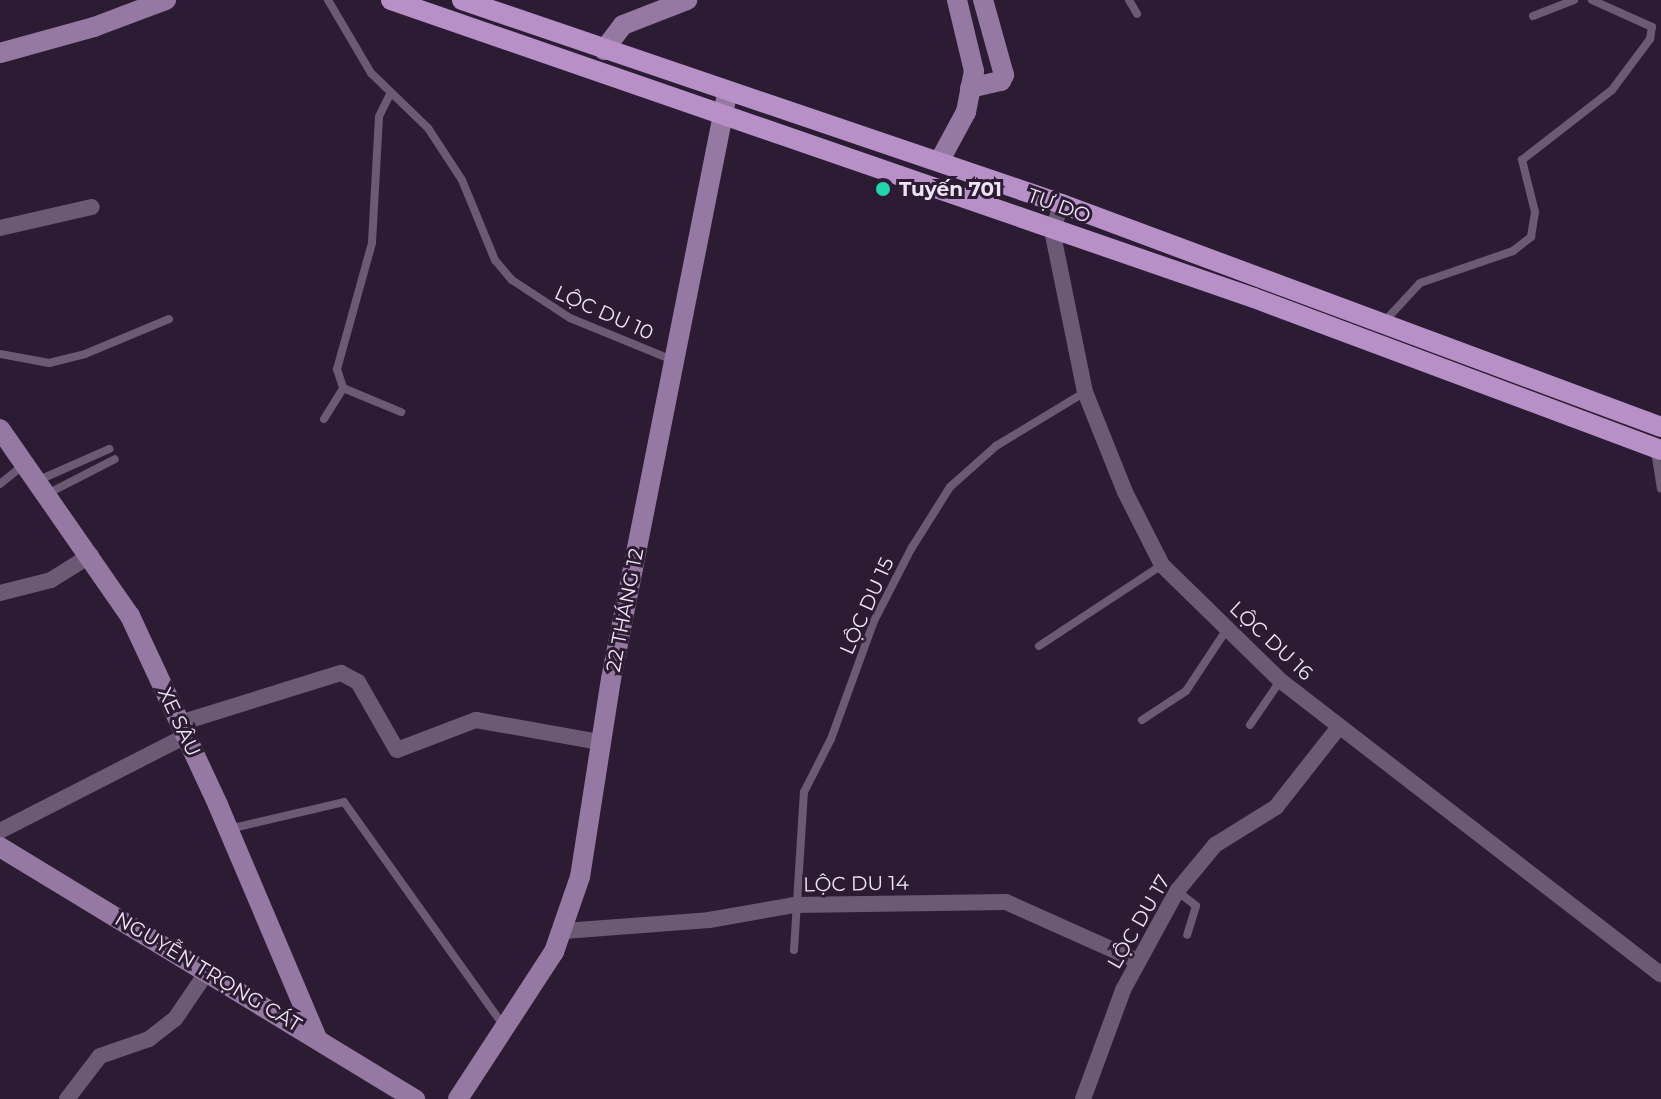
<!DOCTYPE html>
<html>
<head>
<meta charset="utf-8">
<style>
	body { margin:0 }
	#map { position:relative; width:1661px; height:1099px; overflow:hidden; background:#2c1c33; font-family:Montserrat,sans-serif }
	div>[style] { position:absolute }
	.lane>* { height:8px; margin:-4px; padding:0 4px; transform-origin:4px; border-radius:4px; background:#6c5a75 }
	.street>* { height:16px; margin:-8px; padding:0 8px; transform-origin:8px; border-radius:8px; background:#6c5a75 }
	.secondary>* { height:20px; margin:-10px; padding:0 10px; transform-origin:10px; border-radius:10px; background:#9679a3 }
	.primary>* { height:20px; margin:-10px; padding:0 10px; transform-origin:10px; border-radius:10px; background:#b690c7 }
	.dots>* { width:22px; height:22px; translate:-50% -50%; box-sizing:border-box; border:4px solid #2c1c33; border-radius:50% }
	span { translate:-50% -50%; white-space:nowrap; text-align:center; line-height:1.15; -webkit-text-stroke:6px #2c1c33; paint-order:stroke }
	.poi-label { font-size:20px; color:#efe4f4; font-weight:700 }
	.left { translate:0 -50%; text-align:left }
	.street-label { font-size:20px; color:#efe4f4 }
</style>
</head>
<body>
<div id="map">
	<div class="lane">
		<i style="left:328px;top:0;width:85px;rotate:59.5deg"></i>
		<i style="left:371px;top:73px;width:79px;rotate:44deg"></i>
		<i style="left:428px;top:128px;width:62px;rotate:56.8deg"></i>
		<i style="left:462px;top:180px;width:87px;rotate:67.6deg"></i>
		<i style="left:495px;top:260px;width:26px;rotate:50deg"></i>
		<i style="left:512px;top:280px;width:69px;rotate:33.2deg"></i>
		<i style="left:570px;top:318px;width:113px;rotate:22.3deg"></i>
		<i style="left:1129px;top:0;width:16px;rotate:60deg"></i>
		<i style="left:1533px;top:16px;width:44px;rotate:-21.3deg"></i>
		<i style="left:390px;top:94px;width:25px;rotate:116deg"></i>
		<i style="left:379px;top:117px;width:126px;rotate:93.2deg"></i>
		<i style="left:372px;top:243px;width:131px;rotate:105.5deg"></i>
		<i style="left:337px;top:369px;width:20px;rotate:72deg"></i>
		<i style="left:343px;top:388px;width:63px;rotate:22.5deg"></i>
		<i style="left:1383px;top:323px;width:54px;rotate:-47.2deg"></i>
		<i style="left:1420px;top:283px;width:98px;rotate:-19deg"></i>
		<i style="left:1513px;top:251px;width:23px;rotate:-38deg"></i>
		<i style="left:1531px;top:237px;width:25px;rotate:-81deg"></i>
		<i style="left:1535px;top:212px;width:54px;rotate:-104deg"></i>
		<i style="left:1522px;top:160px;width:114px;rotate:-37.9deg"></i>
		<i style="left:1612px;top:90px;width:64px;rotate:-53.3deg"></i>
		<i style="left:1650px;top:39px;width:12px;rotate:-81deg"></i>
		<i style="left:1652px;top:27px;width:66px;rotate:-155.8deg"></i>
		<i style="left:0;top:354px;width:50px;rotate:10.4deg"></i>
		<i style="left:49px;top:363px;width:37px;rotate:-14deg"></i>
		<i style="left:85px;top:354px;width:91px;rotate:-22.6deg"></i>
		<i style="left:324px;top:419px;width:36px;rotate:-58deg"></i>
		<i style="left:1655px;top:451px;width:38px;rotate:81deg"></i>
		<i style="left:39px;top:480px;width:77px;rotate:-23.9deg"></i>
		<i style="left:0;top:484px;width:32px;rotate:-39deg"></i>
		<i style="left:47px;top:494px;width:76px;rotate:-27.2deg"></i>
		<i style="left:1039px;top:646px;width:147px;rotate:-33.4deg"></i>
		<i style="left:1142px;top:720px;width:53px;rotate:-33.4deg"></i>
		<i style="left:1186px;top:691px;width:74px;rotate:-56.5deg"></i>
		<i style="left:1250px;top:725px;width:53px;rotate:-55.7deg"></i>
		<i style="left:229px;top:829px;width:118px;rotate:-13.2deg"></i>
		<i style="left:344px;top:802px;width:275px;rotate:54.5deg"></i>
		<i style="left:1177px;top:891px;width:24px;rotate:38deg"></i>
		<i style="left:1196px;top:906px;width:30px;rotate:107deg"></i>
		<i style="left:794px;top:950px;width:158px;rotate:-86.4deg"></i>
		<i style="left:804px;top:792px;width:59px;rotate:-63deg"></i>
		<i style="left:831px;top:739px;width:126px;rotate:-70deg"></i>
		<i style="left:874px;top:621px;width:81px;rotate:-62.8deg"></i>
		<i style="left:911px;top:549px;width:73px;rotate:-57.8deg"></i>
		<i style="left:950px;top:487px;width:62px;rotate:-41.7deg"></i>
		<i style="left:996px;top:446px;width:104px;rotate:-31.2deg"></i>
	</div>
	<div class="street">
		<i style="left:1062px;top:204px;width:28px;rotate:111deg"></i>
		<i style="left:1052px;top:230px;width:165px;rotate:78.5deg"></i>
		<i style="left:1085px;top:392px;width:108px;rotate:68.2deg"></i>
		<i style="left:1125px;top:492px;width:82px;rotate:63.1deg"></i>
		<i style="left:1162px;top:565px;width:166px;rotate:44.3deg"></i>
		<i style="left:1281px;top:681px;width:480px;rotate:37.7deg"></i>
		<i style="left:0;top:228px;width:94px;rotate:-12.9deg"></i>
		<i style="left:0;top:593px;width:53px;rotate:-14.3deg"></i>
		<i style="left:51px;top:580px;width:47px;rotate:-32deg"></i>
		<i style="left:180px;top:723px;width:169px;rotate:-17.3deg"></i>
		<i style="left:341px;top:673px;width:19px;rotate:28deg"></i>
		<i style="left:358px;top:682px;width:78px;rotate:60.2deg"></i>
		<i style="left:397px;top:750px;width:85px;rotate:-20.8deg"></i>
		<i style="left:476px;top:720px;width:126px;rotate:10.1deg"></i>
		<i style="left:0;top:831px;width:209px;rotate:-27.1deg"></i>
		<i style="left:564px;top:931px;width:145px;rotate:-4.3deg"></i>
		<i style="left:709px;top:920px;width:86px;rotate:-10deg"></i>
		<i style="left:794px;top:905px;width:212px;rotate:-0.8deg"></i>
		<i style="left:1006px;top:902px;width:145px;rotate:24.1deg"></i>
		<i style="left:67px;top:1099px;width:54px;rotate:-52.5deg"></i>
		<i style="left:100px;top:1056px;width:52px;rotate:-19.1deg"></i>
		<i style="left:149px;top:1039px;width:33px;rotate:-38deg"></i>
		<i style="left:175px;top:1019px;width:57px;rotate:-55.8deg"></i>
		<i style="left:1083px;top:1099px;width:116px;rotate:-69.8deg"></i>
		<i style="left:1123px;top:990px;width:113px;rotate:-61.4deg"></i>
		<i style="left:1177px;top:891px;width:60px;rotate:-50.4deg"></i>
		<i style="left:1215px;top:845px;width:72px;rotate:-31.9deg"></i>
		<i style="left:1276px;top:807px;width:102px;rotate:-51.8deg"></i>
	</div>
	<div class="secondary">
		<i style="left:604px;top:50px;width:31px;rotate:-53deg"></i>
		<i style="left:623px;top:25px;width:69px;rotate:-21.3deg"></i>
		<i style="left:0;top:53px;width:98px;rotate:-15.5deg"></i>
		<i style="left:94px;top:27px;width:77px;rotate:-20.6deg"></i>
		<i style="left:970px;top:88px;width:32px;rotate:-13deg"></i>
		<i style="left:1001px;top:81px;width:7px;rotate:-63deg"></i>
		<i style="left:1004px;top:75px;width:78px;rotate:-105.6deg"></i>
		<i style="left:940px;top:160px;width:55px;rotate:-61.6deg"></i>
		<i style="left:966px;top:112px;width:42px;rotate:-79deg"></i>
		<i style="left:974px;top:71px;width:73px;rotate:-103.5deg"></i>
		<i style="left:0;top:429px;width:228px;rotate:55.2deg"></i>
		<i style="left:130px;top:616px;width:208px;rotate:65deg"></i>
		<i style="left:218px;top:805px;width:253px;rotate:67deg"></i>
		<i style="left:0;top:847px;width:486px;rotate:31.3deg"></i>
		<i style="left:458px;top:1099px;width:176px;rotate:-56.9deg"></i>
		<i style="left:554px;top:952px;width:79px;rotate:-70.9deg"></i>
		<i style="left:580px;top:877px;width:200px;rotate:-81.1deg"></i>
		<i style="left:611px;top:679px;width:596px;rotate:-78.78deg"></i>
	</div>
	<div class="primary">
		<i style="left:391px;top:0;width:913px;rotate:19.05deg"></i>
		<i style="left:1254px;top:298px;width:434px;rotate:20.5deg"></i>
		<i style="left:462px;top:0;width:634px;rotate:18.78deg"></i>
		<i style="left:1062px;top:204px;width:639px;rotate:20.42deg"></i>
	</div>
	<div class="dots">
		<i style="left:883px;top:189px;background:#22d5af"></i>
	</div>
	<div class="poi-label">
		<span class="left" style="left:899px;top:189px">Tuyến 701</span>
	</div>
	<div class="street-label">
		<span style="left:1059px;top:206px;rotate:20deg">TỰ DO</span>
		<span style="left:604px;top:313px;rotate:24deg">LỘC DU 10</span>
		<span style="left:867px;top:606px;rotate:-66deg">LỘC DU 15</span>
		<span style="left:625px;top:610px;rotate:-79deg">22 THÁNG 12</span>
		<span style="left:1271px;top:641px;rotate:43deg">LỘC DU 16</span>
		<span style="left:179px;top:722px;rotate:65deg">XE SÂU</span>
		<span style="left:856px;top:884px;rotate:-1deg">LỘC DU 14</span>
		<span style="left:1139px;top:922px;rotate:-60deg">LỘC DU 17</span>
		<span style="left:208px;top:972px;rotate:31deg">NGUYỄN TRỌNG CÁT</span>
	</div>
</div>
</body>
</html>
